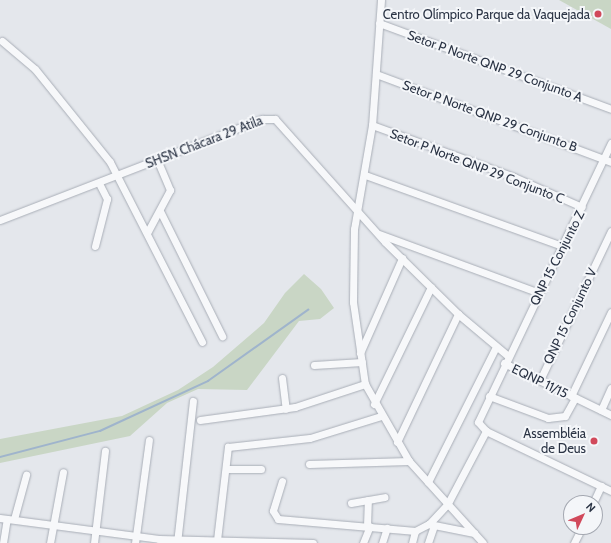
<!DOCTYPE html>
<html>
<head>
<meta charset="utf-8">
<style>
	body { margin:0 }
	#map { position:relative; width:611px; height:543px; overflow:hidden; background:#e4e7ec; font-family:Cabin,sans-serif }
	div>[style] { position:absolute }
	.green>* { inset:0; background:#c9d6c5 }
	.stream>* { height:1.5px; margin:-0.75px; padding:0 0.75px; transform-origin:0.75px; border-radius:0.75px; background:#9fb4cc }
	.roads { filter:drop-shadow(0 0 1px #a9aeb7) drop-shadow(0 0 1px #a9aeb7) }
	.minor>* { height:7px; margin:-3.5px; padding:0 3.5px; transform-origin:3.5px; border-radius:3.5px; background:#f7f8fa }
	.dots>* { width:11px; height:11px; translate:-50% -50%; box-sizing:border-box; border:2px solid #f4f6f9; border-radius:50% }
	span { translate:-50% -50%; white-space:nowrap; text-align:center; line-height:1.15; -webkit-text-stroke:4px #f4f6f9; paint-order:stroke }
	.poi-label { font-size:13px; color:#2b3445 }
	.right { translate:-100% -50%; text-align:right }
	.street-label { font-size:13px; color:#2b3445 }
	.north { position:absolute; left:563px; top:495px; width:40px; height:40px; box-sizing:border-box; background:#f4f6f9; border:1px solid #a4a8b1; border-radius:50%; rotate:46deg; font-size:11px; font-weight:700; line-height:16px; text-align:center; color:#2b3445 }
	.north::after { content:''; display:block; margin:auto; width:14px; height:18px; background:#d1495b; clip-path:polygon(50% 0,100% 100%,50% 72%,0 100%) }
</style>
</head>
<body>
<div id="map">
	<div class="green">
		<i style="clip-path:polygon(559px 0,611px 0,611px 29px)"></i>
		<i style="clip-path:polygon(304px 274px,321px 289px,334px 308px,320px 319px,299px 321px,247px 390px,198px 389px,167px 403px,130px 436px,0 463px,0 439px,122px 416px,178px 390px,213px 367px,264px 323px,285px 293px)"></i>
	</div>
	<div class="stream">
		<i style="left:0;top:457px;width:103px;rotate:-14.6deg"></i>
		<i style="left:100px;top:431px;width:119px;rotate:-24.8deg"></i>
		<i style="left:208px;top:381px;width:123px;rotate:-35.4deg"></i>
	</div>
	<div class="roads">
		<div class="minor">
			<i style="left:381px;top:0;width:125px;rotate:94.1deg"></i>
			<i style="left:372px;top:125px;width:106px;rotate:99.8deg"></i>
			<i style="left:354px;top:229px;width:73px;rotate:90.8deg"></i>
			<i style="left:353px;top:302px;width:83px;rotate:81.7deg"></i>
			<i style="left:365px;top:384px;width:89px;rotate:60.3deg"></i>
			<i style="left:409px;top:461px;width:110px;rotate:47.9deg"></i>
			<i style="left:379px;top:23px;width:247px;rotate:20.3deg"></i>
			<i style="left:2px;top:41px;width:43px;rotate:40.3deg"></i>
			<i style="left:35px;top:69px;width:119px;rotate:51.1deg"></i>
			<i style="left:110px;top:162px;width:202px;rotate:62.9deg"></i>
			<i style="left:376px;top:74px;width:251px;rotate:20.5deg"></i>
			<i style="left:372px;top:125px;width:151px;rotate:20.1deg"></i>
			<i style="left:514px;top:177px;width:74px;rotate:23.8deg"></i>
			<i style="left:611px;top:143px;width:309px;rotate:115.5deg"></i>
			<i style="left:478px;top:422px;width:12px;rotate:48deg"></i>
			<i style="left:486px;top:431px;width:139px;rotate:25.6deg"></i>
			<i style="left:365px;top:175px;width:209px;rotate:19.8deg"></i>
			<i style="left:160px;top:211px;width:140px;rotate:63.6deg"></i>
			<i style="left:0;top:220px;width:281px;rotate:-21.1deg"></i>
			<i style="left:262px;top:119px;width:13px"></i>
			<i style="left:275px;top:119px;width:165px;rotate:48.2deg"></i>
			<i style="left:385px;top:242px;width:103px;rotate:44.6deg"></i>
			<i style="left:458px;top:314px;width:65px;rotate:40deg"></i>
			<i style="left:147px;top:233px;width:49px;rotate:-61.9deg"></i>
			<i style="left:170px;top:190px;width:33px;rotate:-113deg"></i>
			<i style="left:379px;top:234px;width:171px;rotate:20.2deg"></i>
			<i style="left:95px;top:246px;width:49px;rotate:-75.7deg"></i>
			<i style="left:107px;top:199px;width:18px;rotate:-117deg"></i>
			<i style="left:360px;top:353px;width:104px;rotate:-66.1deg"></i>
			<i style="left:504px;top:363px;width:119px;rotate:25.9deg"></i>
			<i style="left:314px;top:365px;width:48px;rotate:-3.6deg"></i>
			<i style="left:282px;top:378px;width:31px;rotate:83deg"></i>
			<i style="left:540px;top:380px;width:165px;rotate:-64.5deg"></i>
			<i style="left:489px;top:396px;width:63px;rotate:20.4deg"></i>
			<i style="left:548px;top:418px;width:17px;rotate:-7deg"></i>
			<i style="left:565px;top:416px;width:21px;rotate:-61deg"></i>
			<i style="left:571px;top:396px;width:93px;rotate:-64.5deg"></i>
			<i style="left:374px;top:404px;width:130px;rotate:-64deg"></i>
			<i style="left:601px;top:410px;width:24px;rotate:-66deg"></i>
			<i style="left:200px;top:420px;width:96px;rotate:-7.8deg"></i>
			<i style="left:295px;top:407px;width:74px;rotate:-18.2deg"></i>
			<i style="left:397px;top:442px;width:142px;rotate:-64.5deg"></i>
			<i style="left:309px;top:464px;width:100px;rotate:-1.7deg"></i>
			<i style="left:228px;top:469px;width:33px"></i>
			<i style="left:282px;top:481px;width:31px;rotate:107deg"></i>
			<i style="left:273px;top:511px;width:9px;rotate:58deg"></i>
			<i style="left:278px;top:519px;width:138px;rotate:5deg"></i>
			<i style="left:415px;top:531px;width:16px;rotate:-27deg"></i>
			<i style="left:429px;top:524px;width:26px;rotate:-47deg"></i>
			<i style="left:447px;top:505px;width:84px;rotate:-62.2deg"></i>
			<i style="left:428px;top:482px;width:149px;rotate:-63.3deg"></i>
			<i style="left:351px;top:503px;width:34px;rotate:-10deg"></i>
			<i style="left:593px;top:503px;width:19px;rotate:-65deg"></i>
			<i style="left:0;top:518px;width:160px;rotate:7.5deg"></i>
			<i style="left:159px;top:539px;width:154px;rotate:1.5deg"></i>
			<i style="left:14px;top:519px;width:46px;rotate:-74.7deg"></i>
			<i style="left:429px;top:524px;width:46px;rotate:11.3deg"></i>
			<i style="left:367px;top:526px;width:26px;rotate:-88deg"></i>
			<i style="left:217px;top:540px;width:94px;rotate:-83.3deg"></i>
			<i style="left:228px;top:447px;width:82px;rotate:-6.3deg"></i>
			<i style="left:310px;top:438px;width:74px;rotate:-17.2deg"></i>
			<i style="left:3px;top:543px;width:24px;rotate:-81deg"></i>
			<i style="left:50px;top:543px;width:72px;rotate:-79.6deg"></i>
			<i style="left:94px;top:543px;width:93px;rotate:-83.2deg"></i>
			<i style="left:135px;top:543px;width:104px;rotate:-82.3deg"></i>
			<i style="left:177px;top:543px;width:143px;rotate:-83.6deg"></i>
			<i style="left:363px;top:543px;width:18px;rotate:-68deg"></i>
			<i style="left:382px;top:543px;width:16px;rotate:-72deg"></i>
			<i style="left:412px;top:543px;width:12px;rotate:-76deg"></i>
			<i style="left:428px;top:543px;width:18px;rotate:-71deg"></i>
			<i style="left:574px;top:543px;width:18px;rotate:-63deg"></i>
		</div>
	</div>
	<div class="dots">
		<i style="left:598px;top:14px;background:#d1495b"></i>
		<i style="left:594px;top:441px;background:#d1495b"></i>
	</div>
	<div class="poi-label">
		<span class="right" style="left:590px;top:14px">Centro Olímpico Parque da Vaquejada</span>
		<span class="right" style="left:586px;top:441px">Assembléia<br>de Deus</span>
	</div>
	<div class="street-label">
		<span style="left:495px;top:66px;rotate:20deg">Setor P Norte QNP 29 Conjunto A</span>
		<span style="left:490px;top:116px;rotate:20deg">Setor P Norte QNP 29 Conjunto B</span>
		<span style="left:204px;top:142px;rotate:-21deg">SHSN Chácara 29 Atila</span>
		<span style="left:477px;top:166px;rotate:21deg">Setor P Norte QNP 29 Conjunto C</span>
		<span style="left:557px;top:258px;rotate:-63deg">QNP 15 Conjunto Z</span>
		<span style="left:570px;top:316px;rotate:-64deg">QNP 15 Conjunto V</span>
		<span style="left:540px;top:381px;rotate:26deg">EQNP 11/15</span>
	</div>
	<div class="north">N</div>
</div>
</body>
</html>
